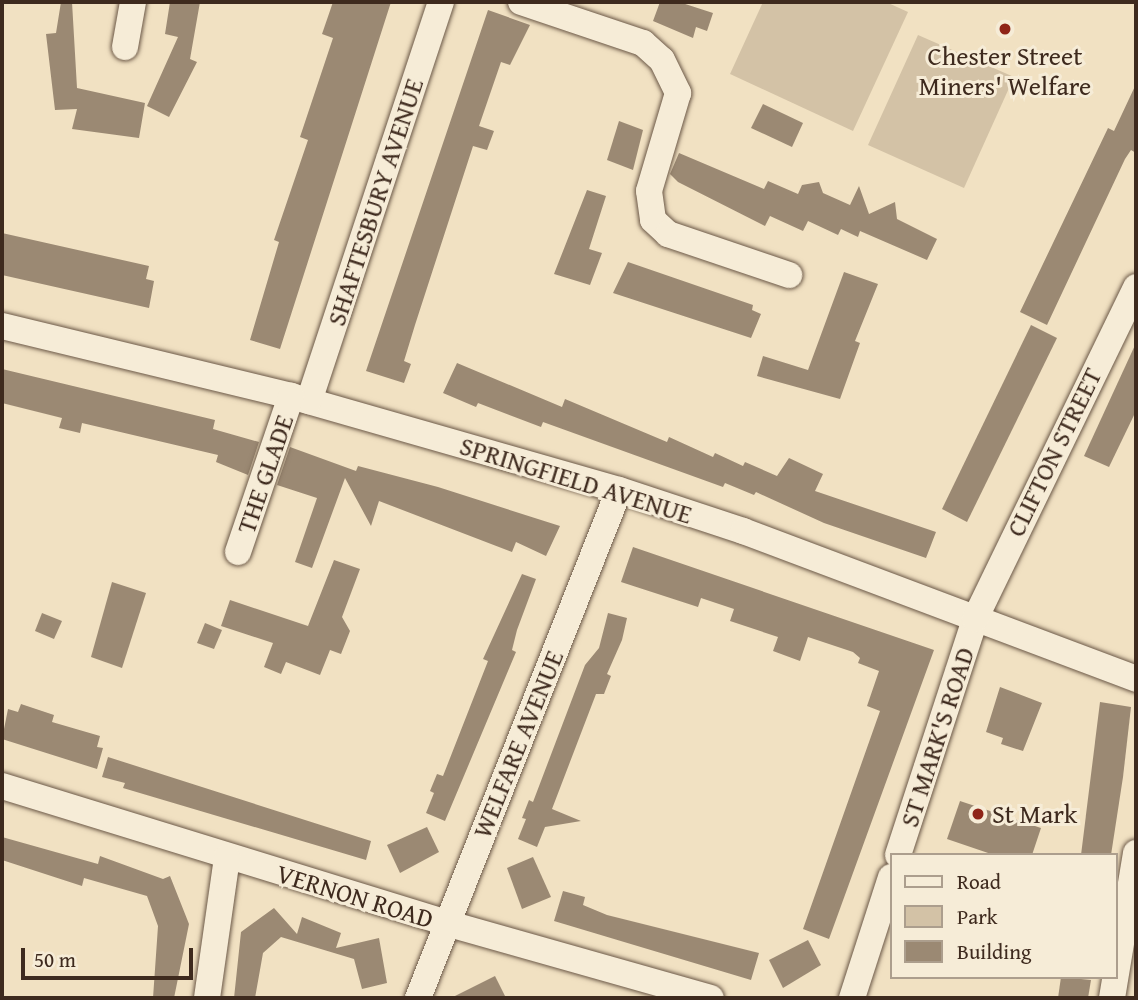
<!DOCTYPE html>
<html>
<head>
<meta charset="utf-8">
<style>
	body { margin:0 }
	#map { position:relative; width:1138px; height:1000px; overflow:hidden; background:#f1e1c2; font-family:"Gentium Book Plus",serif }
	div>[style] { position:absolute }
	.green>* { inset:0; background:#d3c2a6 }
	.building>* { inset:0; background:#9b8973 }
	.roads { filter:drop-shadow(0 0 2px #6b5847) drop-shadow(0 0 2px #6b5847) }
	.street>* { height:26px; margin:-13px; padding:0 13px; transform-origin:13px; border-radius:13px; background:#f6ecd7 }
	.dots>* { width:19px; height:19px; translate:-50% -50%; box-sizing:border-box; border:4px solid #f6ecd7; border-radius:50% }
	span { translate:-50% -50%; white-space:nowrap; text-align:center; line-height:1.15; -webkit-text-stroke:6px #f6ecd7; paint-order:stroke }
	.poi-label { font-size:26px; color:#3e2a1e }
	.left { translate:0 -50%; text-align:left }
	.street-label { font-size:26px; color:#3e2a1e }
	.frame { position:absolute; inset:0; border:4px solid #3e2a1e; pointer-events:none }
	.legend { position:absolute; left:890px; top:853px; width:228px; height:126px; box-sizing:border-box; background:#f6ecd7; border:2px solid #ac9e8d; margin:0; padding:9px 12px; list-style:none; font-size:21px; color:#3e2a1e }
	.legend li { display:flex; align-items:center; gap:14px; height:35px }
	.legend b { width:35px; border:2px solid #ac9e8d }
	.scale { position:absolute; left:21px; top:948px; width:172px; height:32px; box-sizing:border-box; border:4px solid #3e2a1e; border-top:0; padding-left:9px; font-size:21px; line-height:24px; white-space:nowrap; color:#3e2a1e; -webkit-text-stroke:5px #f6ecd7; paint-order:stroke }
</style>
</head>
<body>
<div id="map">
	<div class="green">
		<i style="clip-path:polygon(763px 2px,886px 2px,908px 12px,853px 131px,730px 74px)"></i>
		<i style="clip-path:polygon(918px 35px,1014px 77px,964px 188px,868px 145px)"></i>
	</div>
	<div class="building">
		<i style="clip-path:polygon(61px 2px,72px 2px,77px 88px,145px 103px,139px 138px,72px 129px,77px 109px,55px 110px,46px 34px,56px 33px)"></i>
		<i style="clip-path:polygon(170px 2px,200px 2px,190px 59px,197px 62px,169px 117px,147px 106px,178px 37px,165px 34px)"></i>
		<i style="clip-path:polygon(333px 2px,391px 2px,280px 349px,250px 340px,279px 242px,274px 240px,308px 140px,300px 137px,333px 38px,322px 34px)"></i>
		<i style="clip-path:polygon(660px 2px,679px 2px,713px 13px,707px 31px,696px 27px,693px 38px,653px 21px)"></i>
		<i style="clip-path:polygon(488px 10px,530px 25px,510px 65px,501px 62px,479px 126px,494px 131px,487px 150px,473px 146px,415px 325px,404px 361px,411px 364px,404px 383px,366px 371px)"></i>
		<i style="clip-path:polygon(1136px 84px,1136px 153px,1131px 150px,1125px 159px,1047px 325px,1020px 312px,1108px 128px,1114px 131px)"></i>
		<i style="clip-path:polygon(763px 104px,803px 123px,792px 147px,751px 128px)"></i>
		<i style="clip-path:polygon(619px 121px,643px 130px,633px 170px,607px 160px)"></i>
		<i style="clip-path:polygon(679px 153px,764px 189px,768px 181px,798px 194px,802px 185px,819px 182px,823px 193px,850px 205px,859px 186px,869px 214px,895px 202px,897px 219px,937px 239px,927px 260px,860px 231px,858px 237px,841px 229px,838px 235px,808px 221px,803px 231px,770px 216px,765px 226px,678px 182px,670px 174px)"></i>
		<i style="clip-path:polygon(587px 190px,606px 196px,589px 249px,602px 253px,590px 285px,554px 274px)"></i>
		<i style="clip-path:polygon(2px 233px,149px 266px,146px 279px,154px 281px,149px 308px,2px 275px)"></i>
		<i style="clip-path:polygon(628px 262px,753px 305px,752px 310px,761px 314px,751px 338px,613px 293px)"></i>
		<i style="clip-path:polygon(844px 272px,878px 284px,855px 341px,860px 343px,840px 399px,757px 376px,763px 356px,808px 370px)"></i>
		<i style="clip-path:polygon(1031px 325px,1057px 338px,967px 522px,942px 509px)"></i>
		<i style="clip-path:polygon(1136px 343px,1136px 411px,1109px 467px,1084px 456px)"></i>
		<i style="clip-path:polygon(457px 363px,562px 407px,565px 399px,667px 442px,669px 437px,713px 457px,715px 453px,743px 466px,745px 462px,777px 476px,789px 458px,823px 474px,815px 491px,936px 532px,926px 558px,824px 523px,756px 492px,754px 495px,725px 483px,723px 487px,543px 422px,541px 427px,478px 403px,476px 407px,443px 393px)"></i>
		<i style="clip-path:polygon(2px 369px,215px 420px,213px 429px,259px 442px,248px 475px,216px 462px,218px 455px,82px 423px,80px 433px,59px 428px,62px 418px,2px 403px)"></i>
		<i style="clip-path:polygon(290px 447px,356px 471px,358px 466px,438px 487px,560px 526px,546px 556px,516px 542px,512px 552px,379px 501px,371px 526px,345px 478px,312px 568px,295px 562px,317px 498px,277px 485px)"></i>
		<i style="clip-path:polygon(633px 547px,934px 650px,829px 939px,803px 929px,880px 711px,867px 706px,879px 671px,858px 663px,860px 658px,853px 652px,808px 637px,800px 661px,773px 651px,778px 637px,730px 621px,734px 609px,701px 598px,698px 607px,621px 582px)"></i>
		<i style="clip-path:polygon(334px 560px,360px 569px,342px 617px,350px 631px,341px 654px,330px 650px,320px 675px,286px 662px,281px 674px,264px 667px,273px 643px,221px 626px,230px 600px,308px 626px)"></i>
		<i style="clip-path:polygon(522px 574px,536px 579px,517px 630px,512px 650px,516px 652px,445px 821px,426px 813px,434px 793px,430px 791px,437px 774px,443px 776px,488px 661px,483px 659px)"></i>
		<i style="clip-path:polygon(112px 582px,146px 593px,122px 668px,91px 657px)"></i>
		<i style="clip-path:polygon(42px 613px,62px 621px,54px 639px,35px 631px)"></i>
		<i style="clip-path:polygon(608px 613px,627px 618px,622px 640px,607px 674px,611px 676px,604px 694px,596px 694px,552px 809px,581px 821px,545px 827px,537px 847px,518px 839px,526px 819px,522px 818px,529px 800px,533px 802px,585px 665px,599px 648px)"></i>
		<i style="clip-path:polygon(205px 623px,222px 630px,214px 649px,197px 643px)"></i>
		<i style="clip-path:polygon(1000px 687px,1042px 703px,1023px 751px,1001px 744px,1003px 738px,986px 732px)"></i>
		<i style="clip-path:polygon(1100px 702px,1131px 707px,1123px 777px,1111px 855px,1081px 855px)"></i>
		<i style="clip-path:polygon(21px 704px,54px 715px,52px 722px,100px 736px,97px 747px,103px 748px,97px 769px,2px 739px,8px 709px,18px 712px)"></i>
		<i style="clip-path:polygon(108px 757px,371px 841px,366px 860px,123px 788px,125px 783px,102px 777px)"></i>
		<i style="clip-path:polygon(960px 801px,1041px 828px,1032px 855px,994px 855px,947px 839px)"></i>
		<i style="clip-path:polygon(427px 827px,439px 852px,400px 873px,387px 845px)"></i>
		<i style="clip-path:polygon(2px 837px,98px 864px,100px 856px,163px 879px,170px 876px,189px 924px,174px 998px,153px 998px,158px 926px,147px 896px,84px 878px,82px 886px,2px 860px)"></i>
		<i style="clip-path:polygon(533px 857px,551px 897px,522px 909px,507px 868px)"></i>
		<i style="clip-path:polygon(563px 891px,585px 897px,583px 905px,607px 915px,759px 953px,751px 980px,554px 921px)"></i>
		<i style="clip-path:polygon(274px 908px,297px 934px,302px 917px,341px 933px,336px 948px,379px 938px,387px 983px,362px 989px,354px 959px,281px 937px,263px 953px,255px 998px,234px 998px,241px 932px)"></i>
		<i style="clip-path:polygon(808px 940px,821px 965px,783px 988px,769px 960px)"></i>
		<i style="clip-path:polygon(495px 976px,506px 998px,451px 998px)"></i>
		<i style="clip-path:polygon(1061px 977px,1091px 980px,1088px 998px,1058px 998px)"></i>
	</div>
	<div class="roads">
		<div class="street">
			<i style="left:521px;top:2px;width:129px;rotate:18.6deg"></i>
			<i style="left:643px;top:43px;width:25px;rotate:42deg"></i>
			<i style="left:662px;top:60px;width:37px;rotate:64deg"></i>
			<i style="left:678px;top:93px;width:102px;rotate:106.5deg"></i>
			<i style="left:649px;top:191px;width:29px;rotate:82deg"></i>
			<i style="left:653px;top:220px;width:21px;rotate:43deg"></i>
			<i style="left:668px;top:234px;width:128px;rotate:18.7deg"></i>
			<i style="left:125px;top:47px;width:46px;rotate:-79.9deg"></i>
			<i style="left:2px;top:326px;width:297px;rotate:13.6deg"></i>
			<i style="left:291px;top:396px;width:341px;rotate:16deg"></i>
			<i style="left:619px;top:490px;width:131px;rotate:18.3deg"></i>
			<i style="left:743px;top:531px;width:420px;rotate:20.6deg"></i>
			<i style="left:309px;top:401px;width:420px;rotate:-71.7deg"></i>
			<i style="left:238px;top:552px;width:165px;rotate:-71.2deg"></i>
			<i style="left:2px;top:786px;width:465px;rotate:17.1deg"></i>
			<i style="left:446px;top:923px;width:275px;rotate:15.8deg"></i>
			<i style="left:898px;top:855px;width:248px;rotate:-71.9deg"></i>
			<i style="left:975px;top:619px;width:369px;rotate:-64.1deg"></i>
			<i style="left:207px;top:998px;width:142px;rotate:-81.9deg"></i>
			<i style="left:418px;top:998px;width:546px;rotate:-68.41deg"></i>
			<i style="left:852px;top:998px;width:127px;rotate:-72.1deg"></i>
			<i style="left:1112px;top:998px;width:147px;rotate:-80.6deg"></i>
		</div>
	</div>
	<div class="dots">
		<i style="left:1005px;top:29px;background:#8f2418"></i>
		<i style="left:978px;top:814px;background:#8f2418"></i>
	</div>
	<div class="poi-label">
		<span style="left:1005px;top:71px">Chester Street<br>Miners' Welfare</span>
		<span class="left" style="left:992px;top:814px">St Mark</span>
	</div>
	<div class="street-label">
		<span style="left:375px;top:202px;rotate:-72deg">SHAFTESBURY AVENUE</span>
		<span style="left:1054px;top:452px;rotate:-64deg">CLIFTON STREET</span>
		<span style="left:265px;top:474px;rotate:-71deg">THE GLADE</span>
		<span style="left:576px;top:480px;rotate:17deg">SPRINGFIELD AVENUE</span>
		<span style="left:937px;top:737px;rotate:-72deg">ST MARK'S ROAD</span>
		<span style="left:518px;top:744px;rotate:-68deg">WELFARE AVENUE</span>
		<span style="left:355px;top:896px;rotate:17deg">VERNON ROAD</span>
	</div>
	<div class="frame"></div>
	<ul class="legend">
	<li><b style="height:9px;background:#f6ecd7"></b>Road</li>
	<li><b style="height:19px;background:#d3c2a6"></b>Park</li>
	<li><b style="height:19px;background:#9b8973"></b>Building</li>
	</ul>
	<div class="scale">50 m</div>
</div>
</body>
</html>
